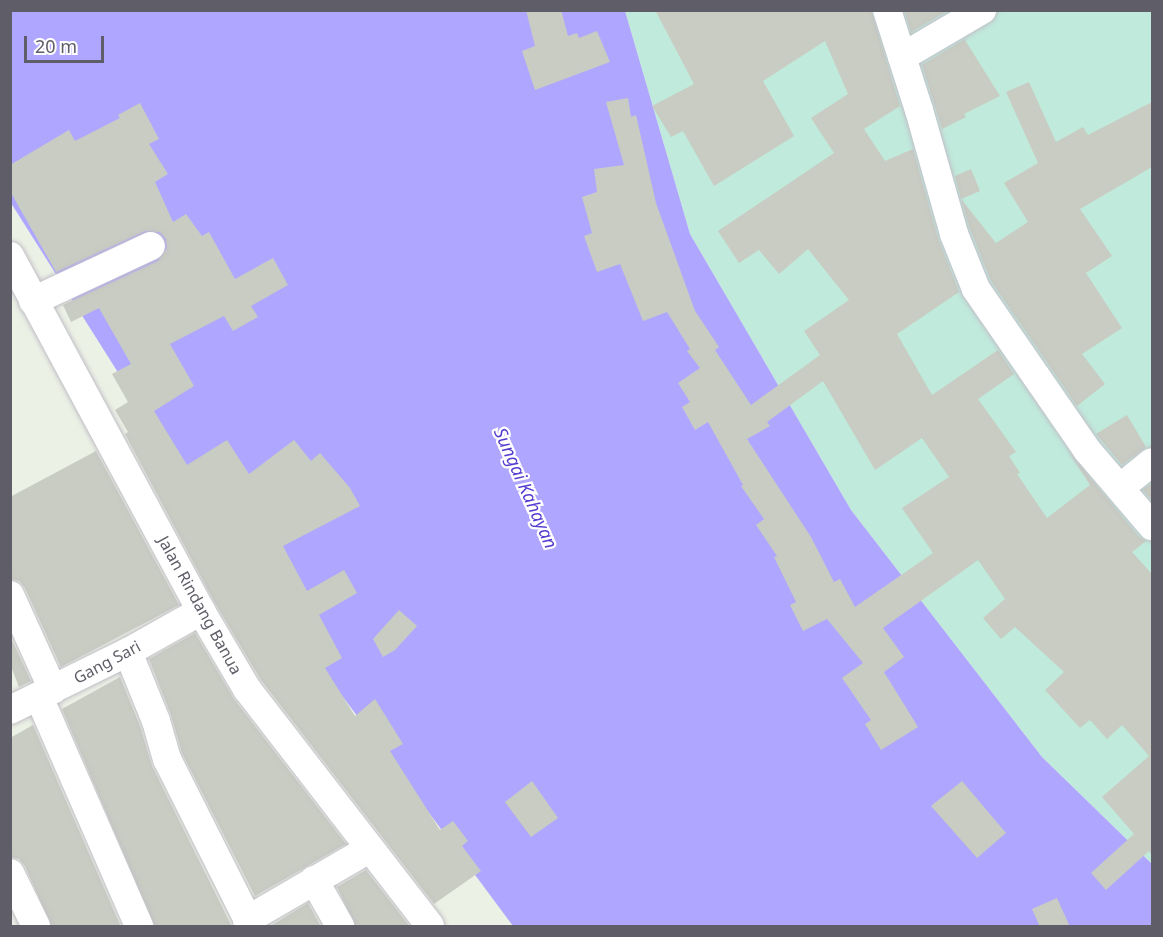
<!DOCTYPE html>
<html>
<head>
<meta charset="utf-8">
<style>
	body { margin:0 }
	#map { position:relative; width:1163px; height:937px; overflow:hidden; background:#ecf1e5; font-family:"Noto Sans",sans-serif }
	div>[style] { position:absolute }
	.green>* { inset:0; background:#c0eadc }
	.water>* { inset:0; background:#afa7ff }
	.building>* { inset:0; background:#c8ccc2 }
	.roads { filter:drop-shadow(0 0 2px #c1bfc7) drop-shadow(0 0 2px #c1bfc7) }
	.minor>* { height:28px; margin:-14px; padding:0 14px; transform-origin:14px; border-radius:14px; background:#fff }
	span { translate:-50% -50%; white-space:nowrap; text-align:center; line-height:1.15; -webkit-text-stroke:4.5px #fff; paint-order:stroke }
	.street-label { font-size:16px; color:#5f5d67 }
	.water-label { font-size:18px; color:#563dcf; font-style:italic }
	.frame { position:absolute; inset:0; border:12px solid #5f5d67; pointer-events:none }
	.scale { position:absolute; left:24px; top:36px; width:80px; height:27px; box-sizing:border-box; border:3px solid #5f5d67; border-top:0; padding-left:8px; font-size:18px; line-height:21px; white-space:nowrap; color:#5f5d67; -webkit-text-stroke:4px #fff; paint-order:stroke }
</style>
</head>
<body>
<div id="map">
	<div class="green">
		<i style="clip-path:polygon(625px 11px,1152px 11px,1152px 864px,1042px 757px,851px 510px,690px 234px)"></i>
	</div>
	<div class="water">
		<i style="clip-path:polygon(11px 11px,625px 11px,690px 234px,851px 510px,1042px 757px,1152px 864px,1152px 926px,513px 926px,208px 515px,11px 203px)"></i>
	</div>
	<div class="building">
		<i style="clip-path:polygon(526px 10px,561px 10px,568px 36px,577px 33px,579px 38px,597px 31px,610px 62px,535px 90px,522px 51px,535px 46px)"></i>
		<i style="clip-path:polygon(evenodd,655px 10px,871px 10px,900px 106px,864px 129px,885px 161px,913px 149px,938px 238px,959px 292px,897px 334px,932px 395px,998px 350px,1014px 374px,978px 399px,1016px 452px,1009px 456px,1020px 473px,1017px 474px,1047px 518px,1090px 485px,1068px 451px,1139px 537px,1146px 541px,1132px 552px,1152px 574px,1152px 856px,1149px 851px,1106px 890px,1091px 873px,1134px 834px,1102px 797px,1149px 756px,1122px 725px,1107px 739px,1090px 720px,1080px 728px,1045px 690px,1064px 672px,1015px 627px,1001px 639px,983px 618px,1005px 599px,978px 560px,883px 628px,904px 657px,884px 672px,918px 727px,881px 750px,865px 724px,871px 720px,842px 678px,863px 663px,827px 619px,803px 631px,790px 605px,796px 602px,774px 557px,777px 556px,756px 525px,764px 519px,741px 486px,743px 485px,708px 422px,695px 430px,682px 407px,690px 402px,678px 383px,700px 368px,687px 351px,690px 349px,667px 312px,643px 321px,620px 264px,597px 272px,584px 236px,592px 233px,582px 197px,597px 192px,594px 169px,624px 165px,606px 102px,628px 98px,631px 117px,636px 115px,656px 203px,695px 311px,719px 347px,715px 350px,751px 405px,820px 355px,804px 331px,849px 300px,808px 249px,779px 274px,759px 250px,739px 263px,718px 231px,834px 153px,811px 118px,848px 94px,825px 41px,763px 81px,794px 136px,714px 186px,683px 131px,671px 137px,652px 106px,694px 84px,655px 10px,823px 381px,875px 470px,922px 438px,949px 477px,902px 508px,933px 553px,855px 607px,840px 579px,834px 582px,811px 537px,747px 439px,770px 426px,767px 422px,823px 381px)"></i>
		<i style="clip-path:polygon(904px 10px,949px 10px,911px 32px)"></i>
		<i style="clip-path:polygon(970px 36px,965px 40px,1000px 96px,964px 114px,966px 117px,942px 129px,922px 65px)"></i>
		<i style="clip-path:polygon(1029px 82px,1056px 142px,1083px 127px,1088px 135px,1152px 102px,1152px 167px,1080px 209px,1112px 256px,1086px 273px,1122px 328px,1082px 354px,1105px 384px,1077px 406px,991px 281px,970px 229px,961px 199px,996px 243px,1028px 222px,1004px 183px,1038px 163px,1006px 92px)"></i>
		<i style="clip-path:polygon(140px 103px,159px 139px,149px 144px,168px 174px,155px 182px,173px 222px,186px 214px,202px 236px,209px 232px,235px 279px,273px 258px,288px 285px,251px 306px,258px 317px,233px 331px,224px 316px,170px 344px,194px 386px,154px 411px,187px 465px,227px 440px,249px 474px,294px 440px,311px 461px,320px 453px,350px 488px,360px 506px,283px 546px,307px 591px,344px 570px,357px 593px,319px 615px,342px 658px,325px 668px,355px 716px,375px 699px,403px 744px,390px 751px,440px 830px,453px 821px,468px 841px,462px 846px,481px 871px,434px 904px,261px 680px,215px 603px,125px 434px,128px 432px,115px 410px,128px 402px,112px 374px,131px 364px,99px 308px,71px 322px,63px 305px,158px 261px,167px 248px,166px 239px,160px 232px,145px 231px,56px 272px,10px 191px,10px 165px,69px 130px,75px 141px,120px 118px,118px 115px)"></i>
		<i style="clip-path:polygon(971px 169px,980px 191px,961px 199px,955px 176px)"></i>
		<i style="clip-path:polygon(1127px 415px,1146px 447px,1122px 465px,1096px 434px)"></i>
		<i style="clip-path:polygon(96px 451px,179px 605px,61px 667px,25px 588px,19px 581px,10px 579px,10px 497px)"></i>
		<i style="clip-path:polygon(1152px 483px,1152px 501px,1143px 490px)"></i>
		<i style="clip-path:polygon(399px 610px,417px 626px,395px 650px,383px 657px,373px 639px)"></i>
		<i style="clip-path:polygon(195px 633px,234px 699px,346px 844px,255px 896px,182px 753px,171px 715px,149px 659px)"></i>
		<i style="clip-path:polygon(10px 636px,31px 681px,19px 687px,10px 664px)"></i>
		<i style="clip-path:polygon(120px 677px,140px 726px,152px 766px,232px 927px,155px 927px,62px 709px)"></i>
		<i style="clip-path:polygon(33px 725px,121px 927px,52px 927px,25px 866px,19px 859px,10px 857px,10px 738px)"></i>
		<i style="clip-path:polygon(532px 781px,558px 818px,531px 837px,505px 802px)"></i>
		<i style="clip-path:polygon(962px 781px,1006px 833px,977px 858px,931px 806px)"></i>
		<i style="clip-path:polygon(366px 870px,410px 927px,356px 927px,337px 887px)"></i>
		<i style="clip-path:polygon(1057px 898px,1070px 927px,1040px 927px,1032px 909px)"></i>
		<i style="clip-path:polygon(308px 903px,321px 927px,269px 927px)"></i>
	</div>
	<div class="roads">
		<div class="minor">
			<i style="left:887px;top:10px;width:105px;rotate:72.3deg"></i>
			<i style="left:919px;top:110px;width:129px;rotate:74.2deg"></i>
			<i style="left:954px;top:234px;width:59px;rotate:68.2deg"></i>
			<i style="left:976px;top:289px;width:196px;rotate:55.4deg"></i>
			<i style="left:1087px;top:450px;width:100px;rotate:49.5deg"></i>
			<i style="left:902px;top:57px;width:93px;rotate:-30.4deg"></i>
			<i style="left:10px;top:256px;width:403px;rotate:61.7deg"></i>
			<i style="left:201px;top:611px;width:91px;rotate:59.5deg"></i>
			<i style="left:247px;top:689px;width:299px;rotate:52.3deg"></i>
			<i style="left:33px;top:301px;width:130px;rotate:-25deg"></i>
			<i style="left:1120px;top:488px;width:41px;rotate:-39.1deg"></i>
			<i style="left:10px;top:595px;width:104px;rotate:65.6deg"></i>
			<i style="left:128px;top:652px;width:74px;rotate:67.9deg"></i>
			<i style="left:156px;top:721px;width:40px;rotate:74deg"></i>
			<i style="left:167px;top:759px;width:187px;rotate:63.3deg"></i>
			<i style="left:39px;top:697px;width:250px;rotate:66.4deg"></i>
			<i style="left:10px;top:710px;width:131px;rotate:-26.2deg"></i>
			<i style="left:128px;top:652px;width:84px;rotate:-29.3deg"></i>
			<i style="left:10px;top:873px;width:59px;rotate:63.9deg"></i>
			<i style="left:314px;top:880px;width:53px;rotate:60.5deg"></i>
			<i style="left:247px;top:920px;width:141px;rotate:-30.2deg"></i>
		</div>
	</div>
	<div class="street-label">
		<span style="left:200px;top:605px;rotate:61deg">Jalan Rindang Banua</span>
		<span style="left:107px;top:662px;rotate:-28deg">Gang Sari</span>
	</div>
	<div class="water-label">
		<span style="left:526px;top:488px;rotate:66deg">Sungai Kahayan</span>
	</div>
	<div class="frame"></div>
	<div class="scale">20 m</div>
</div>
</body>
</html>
